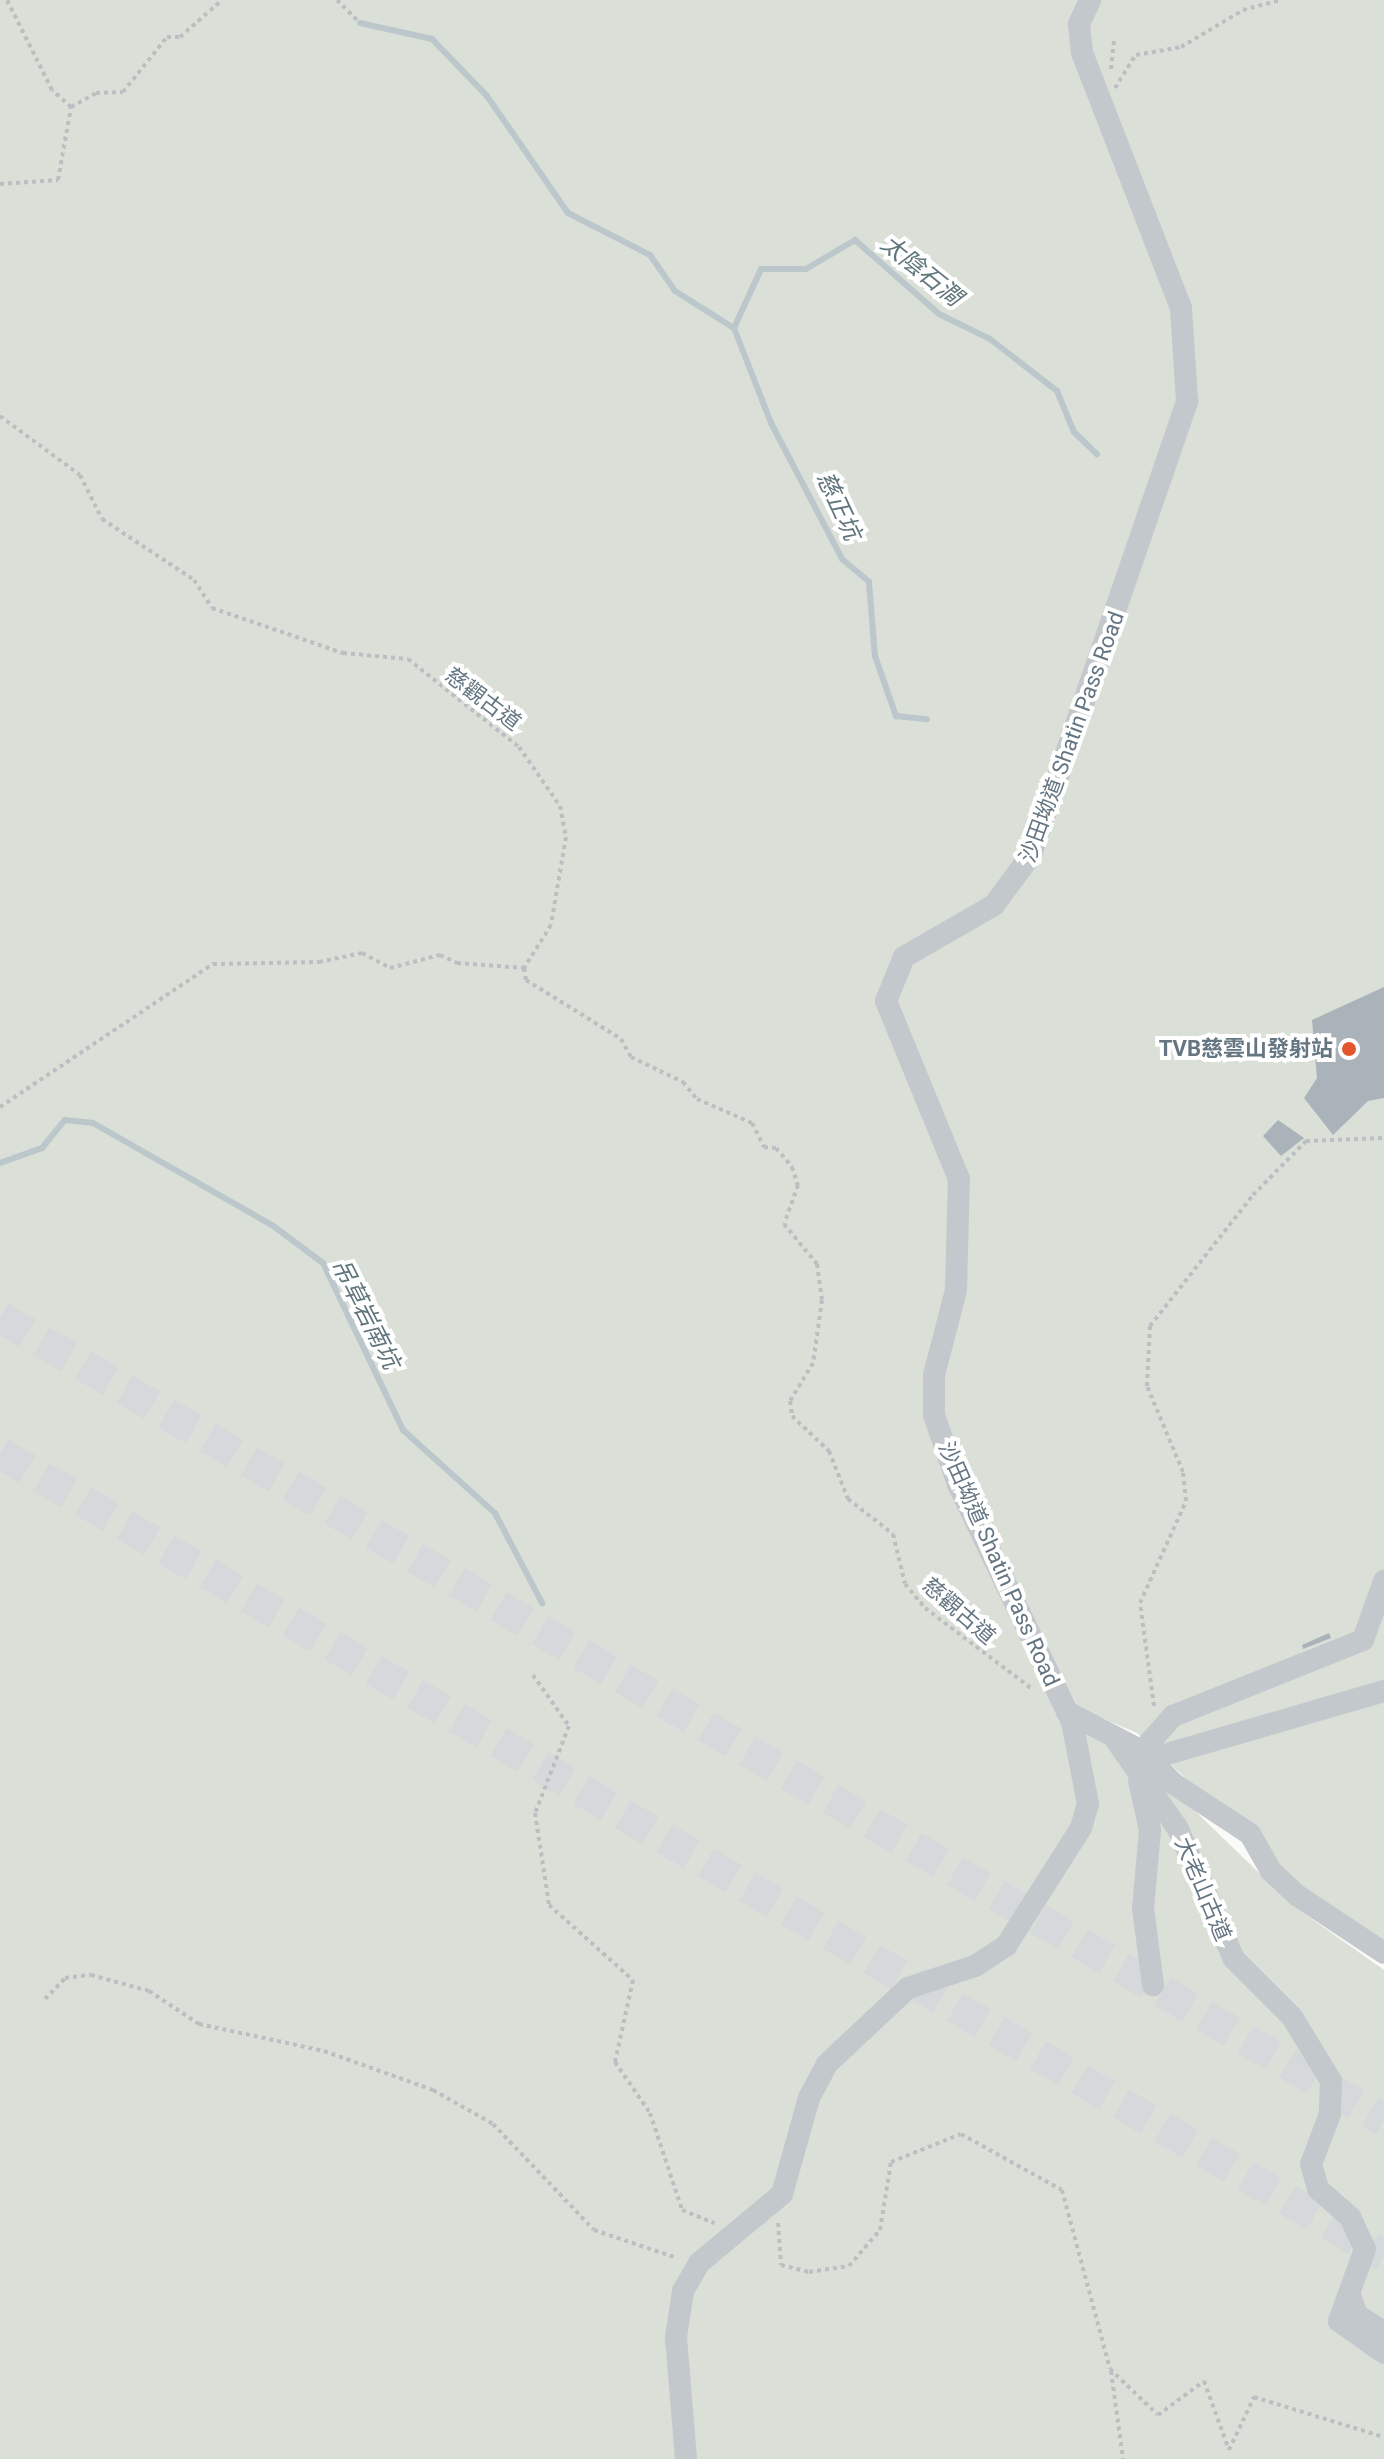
<!DOCTYPE html>
<html>
<head>
<meta charset="utf-8">
<style>
	body { margin:0 }
	#map { position:relative; width:1384px; height:2459px; overflow:hidden; background:#fafaf8; font-family:Roboto,"Noto Sans TC",sans-serif }
	div>[style] { position:absolute }
	.green>* { inset:0; background:#dadfd7 }
	.stream>* { height:6px; margin:-3px; padding:0 3px; transform-origin:3px; border-radius:3px; background:#bbc7cb }
	.building>* { inset:0; background:#aab3b9 }
	.highway-tunnel>* { height:32px; margin-top:-16px; transform-origin:0; background:repeating-linear-gradient(90deg,#d5d9db 0 32px,transparent 0 48px) }
	.path>* { height:4px; margin-top:-2px; transform-origin:0; background:repeating-linear-gradient(90deg,#bbbfc2 0 4px,transparent 0 8px) }
	.minor>* { height:22px; margin:-11px; padding:0 11px; transform-origin:11px; border-radius:11px; background:#c3c8cc }
	.dots>* { width:22px; height:22px; translate:-50% -50%; box-sizing:border-box; border:4px solid #fff; border-radius:50% }
	span { translate:-50% -50%; white-space:nowrap; text-align:center; line-height:1.15; -webkit-text-stroke:8px #fff; paint-order:stroke }
	.street-label { font-size:22px; color:#657683 }
	.poi-label { font-size:22px; color:#657683; font-weight:700 }
	.right { translate:-100% -50%; text-align:right }
	.water-label { font-size:24px; color:#60757c; font-style:italic }
</style>
</head>
<body>
<div id="map">
	<div class="green">
		<i style="clip-path:polygon(0 0,1384px 0,1384px 1947px,1305px 1890px,1137px 1733px,1097px 1716px,1292px 1905px,1384px 1970px,1384px 2459px,0 2459px)"></i>
	</div>
	<div class="stream">
		<i style="left:360px;top:23px;width:74px;rotate:12.5deg"></i>
		<i style="left:432px;top:39px;width:79px;rotate:46deg"></i>
		<i style="left:487px;top:96px;width:142px;rotate:55.3deg"></i>
		<i style="left:568px;top:213px;width:92px;rotate:27.1deg"></i>
		<i style="left:650px;top:255px;width:44px;rotate:55.2deg"></i>
		<i style="left:675px;top:291px;width:54px;rotate:32.2deg"></i>
		<i style="left:721px;top:320px;width:15px;rotate:32deg"></i>
		<i style="left:734px;top:328px;width:65px;rotate:-65.4deg"></i>
		<i style="left:761px;top:269px;width:45px"></i>
		<i style="left:806px;top:269px;width:57px;rotate:-30.6deg"></i>
		<i style="left:855px;top:240px;width:112px;rotate:41.4deg"></i>
		<i style="left:939px;top:314px;width:57px;rotate:26.1deg"></i>
		<i style="left:990px;top:339px;width:85px;rotate:37.8deg"></i>
		<i style="left:1057px;top:391px;width:44px;rotate:67.5deg"></i>
		<i style="left:1074px;top:432px;width:32px;rotate:44deg"></i>
		<i style="left:734px;top:328px;width:102px;rotate:68.7deg"></i>
		<i style="left:771px;top:423px;width:153px;rotate:62.4deg"></i>
		<i style="left:842px;top:559px;width:35px;rotate:40deg"></i>
		<i style="left:869px;top:582px;width:74px;rotate:85.4deg"></i>
		<i style="left:875px;top:656px;width:64px;rotate:70.7deg"></i>
		<i style="left:896px;top:716px;width:31px;rotate:6deg"></i>
		<i style="left:0;top:1163px;width:45px;rotate:-19.7deg"></i>
		<i style="left:42px;top:1148px;width:36px;rotate:-51deg"></i>
		<i style="left:65px;top:1120px;width:28px;rotate:6deg"></i>
		<i style="left:93px;top:1123px;width:206px;rotate:29.7deg"></i>
		<i style="left:272px;top:1225px;width:64px;rotate:36.7deg"></i>
		<i style="left:323px;top:1263px;width:185px;rotate:64.4deg"></i>
		<i style="left:403px;top:1430px;width:124px;rotate:42.1deg"></i>
		<i style="left:495px;top:1513px;width:102px;rotate:62.4deg"></i>
	</div>
	<div class="building">
		<i style="clip-path:polygon(1384px 987px,1384px 1098px,1368px 1101px,1333px 1135px,1304px 1098px,1317px 1078px,1312px 1020px)"></i>
		<i style="clip-path:polygon(1278px 1120px,1304px 1138px,1281px 1156px,1263px 1136px)"></i>
		<i style="clip-path:polygon(1329px 1633px,1331px 1638px,1303px 1649px,1302px 1645px)"></i>
	</div>
	<div class="highway-tunnel">
		<i style="left:0;top:1317px;width:1600px;rotate:30.12deg"></i>
		<i style="left:0;top:1453px;width:1600px;rotate:30.12deg"></i>
	</div>
	<div class="path">
		<i style="left:337px;top:0;width:33px;rotate:45deg"></i>
		<i style="left:1111px;top:69px;width:30px;rotate:-84deg"></i>
		<i style="left:1115px;top:88px;width:39px;rotate:-58deg"></i>
		<i style="left:1136px;top:55px;width:46px;rotate:-10.1deg"></i>
		<i style="left:1181px;top:47px;width:72px;rotate:-30.8deg"></i>
		<i style="left:1243px;top:10px;width:39px;rotate:-15deg"></i>
		<i style="left:71px;top:107px;width:29px;rotate:-29deg"></i>
		<i style="left:96px;top:93px;width:27px;rotate:-2deg"></i>
		<i style="left:123px;top:92px;width:70px;rotate:-51.3deg"></i>
		<i style="left:167px;top:37px;width:13px"></i>
		<i style="left:180px;top:37px;width:56px;rotate:-41.4deg"></i>
		<i style="left:0;top:184px;width:58px;rotate:-3.9deg"></i>
		<i style="left:58px;top:180px;width:74px;rotate:-79.9deg"></i>
		<i style="left:71px;top:107px;width:25px;rotate:-138deg"></i>
		<i style="left:52px;top:90px;width:101px;rotate:-116.6deg"></i>
		<i style="left:0;top:416px;width:99px;rotate:36.4deg"></i>
		<i style="left:80px;top:475px;width:49px;rotate:63.4deg"></i>
		<i style="left:102px;top:519px;width:110px;rotate:33.5deg"></i>
		<i style="left:194px;top:580px;width:33px;rotate:57deg"></i>
		<i style="left:212px;top:608px;width:139px;rotate:19deg"></i>
		<i style="left:343px;top:653px;width:65px;rotate:5.3deg"></i>
		<i style="left:408px;top:659px;width:142px;rotate:38.4deg"></i>
		<i style="left:519px;top:747px;width:72px;rotate:55.2deg"></i>
		<i style="left:560px;top:806px;width:32px;rotate:79deg"></i>
		<i style="left:566px;top:837px;width:89px;rotate:99.7deg"></i>
		<i style="left:551px;top:925px;width:51px;rotate:122.1deg"></i>
		<i style="left:524px;top:968px;width:12px;rotate:81deg"></i>
		<i style="left:526px;top:980px;width:112px;rotate:31.8deg"></i>
		<i style="left:621px;top:1039px;width:21px;rotate:61deg"></i>
		<i style="left:631px;top:1057px;width:58px;rotate:25.7deg"></i>
		<i style="left:683px;top:1082px;width:22px;rotate:51deg"></i>
		<i style="left:697px;top:1099px;width:60px;rotate:23.6deg"></i>
		<i style="left:752px;top:1123px;width:27px;rotate:63deg"></i>
		<i style="left:764px;top:1147px;width:12px;rotate:5deg"></i>
		<i style="left:776px;top:1148px;width:25px;rotate:50deg"></i>
		<i style="left:792px;top:1167px;width:19px;rotate:72deg"></i>
		<i style="left:798px;top:1185px;width:41px;rotate:109.7deg"></i>
		<i style="left:784px;top:1224px;width:52px;rotate:50.5deg"></i>
		<i style="left:817px;top:1264px;width:36px;rotate:82deg"></i>
		<i style="left:822px;top:1300px;width:64px;rotate:98.1deg"></i>
		<i style="left:813px;top:1363px;width:44px;rotate:121.2deg"></i>
		<i style="left:790px;top:1401px;width:15px;rotate:82deg"></i>
		<i style="left:792px;top:1416px;width:51px;rotate:43.4deg"></i>
		<i style="left:829px;top:1451px;width:52px;rotate:68.4deg"></i>
		<i style="left:848px;top:1499px;width:57px;rotate:37.9deg"></i>
		<i style="left:893px;top:1534px;width:51px;rotate:76.5deg"></i>
		<i style="left:905px;top:1584px;width:31px;rotate:50deg"></i>
		<i style="left:925px;top:1608px;width:134px;rotate:37.1deg"></i>
		<i style="left:0;top:1107px;width:257px;rotate:-33.9deg"></i>
		<i style="left:213px;top:964px;width:106px;rotate:-1.1deg"></i>
		<i style="left:319px;top:962px;width:44px;rotate:-11.8deg"></i>
		<i style="left:362px;top:953px;width:32px;rotate:28deg"></i>
		<i style="left:390px;top:968px;width:52px;rotate:-14.6deg"></i>
		<i style="left:440px;top:955px;width:19px;rotate:25deg"></i>
		<i style="left:457px;top:963px;width:67px;rotate:4.3deg"></i>
		<i style="left:533px;top:1675px;width:62px;rotate:54.8deg"></i>
		<i style="left:569px;top:1726px;width:93px;rotate:111.3deg"></i>
		<i style="left:535px;top:1813px;width:93px;rotate:81.3deg"></i>
		<i style="left:549px;top:1905px;width:113px;rotate:41.8deg"></i>
		<i style="left:633px;top:1980px;width:84px;rotate:102.4deg"></i>
		<i style="left:615px;top:2062px;width:62px;rotate:55.5deg"></i>
		<i style="left:650px;top:2113px;width:102px;rotate:71.7deg"></i>
		<i style="left:682px;top:2210px;width:35px;rotate:22deg"></i>
		<i style="left:1154px;top:1706px;width:104px;rotate:-97.7deg"></i>
		<i style="left:1140px;top:1603px;width:112px;rotate:-65.7deg"></i>
		<i style="left:1186px;top:1501px;width:29px;rotate:-96deg"></i>
		<i style="left:1183px;top:1472px;width:93px;rotate:-112.7deg"></i>
		<i style="left:1147px;top:1386px;width:60px;rotate:-87.1deg"></i>
		<i style="left:1150px;top:1326px;width:167px;rotate:-51.8deg"></i>
		<i style="left:1253px;top:1195px;width:76px;rotate:-45.5deg"></i>
		<i style="left:1306px;top:1141px;width:78px;rotate:-2.2deg"></i>
		<i style="left:45px;top:1999px;width:29px;rotate:-46deg"></i>
		<i style="left:65px;top:1978px;width:26px;rotate:-7deg"></i>
		<i style="left:91px;top:1975px;width:60px;rotate:15.4deg"></i>
		<i style="left:149px;top:1991px;width:60px;rotate:33.4deg"></i>
		<i style="left:199px;top:2024px;width:128px;rotate:12.2deg"></i>
		<i style="left:324px;top:2051px;width:116px;rotate:19.7deg"></i>
		<i style="left:433px;top:2090px;width:69px;rotate:29.5deg"></i>
		<i style="left:493px;top:2124px;width:146px;rotate:46.4deg"></i>
		<i style="left:594px;top:2230px;width:88px;rotate:18.6deg"></i>
		<i style="left:778px;top:2223px;width:42px;rotate:85.9deg"></i>
		<i style="left:781px;top:2265px;width:29px;rotate:14deg"></i>
		<i style="left:809px;top:2272px;width:40px;rotate:-8.5deg"></i>
		<i style="left:849px;top:2266px;width:48px;rotate:-49.3deg"></i>
		<i style="left:880px;top:2230px;width:69px;rotate:-80.8deg"></i>
		<i style="left:891px;top:2162px;width:75px;rotate:-21.8deg"></i>
		<i style="left:961px;top:2134px;width:115px;rotate:29deg"></i>
		<i style="left:1062px;top:2190px;width:185px;rotate:75deg"></i>
		<i style="left:1110px;top:2369px;width:66px;rotate:43.8deg"></i>
		<i style="left:1158px;top:2415px;width:57px;rotate:-36.5deg"></i>
		<i style="left:1204px;top:2381px;width:73px;rotate:70.1deg"></i>
		<i style="left:1229px;top:2450px;width:59px;rotate:-64.7deg"></i>
		<i style="left:1254px;top:2397px;width:136px;rotate:17.1deg"></i>
		<i style="left:1111px;top:2371px;width:89px;rotate:82.2deg"></i>
	</div>
	<div class="minor">
		<i style="left:1067px;top:1712px;width:85px;rotate:27.5deg"></i>
		<i style="left:1142px;top:1751px;width:46px;rotate:45.9deg"></i>
		<i style="left:1174px;top:1784px;width:91px;rotate:33.3deg"></i>
		<i style="left:1250px;top:1834px;width:43px;rotate:60.4deg"></i>
		<i style="left:1271px;top:1871px;width:37px;rotate:43deg"></i>
		<i style="left:1298px;top:1896px;width:103px;rotate:33.5deg"></i>
		<i style="left:1113px;top:1736px;width:113px;rotate:55deg"></i>
		<i style="left:1178px;top:1829px;width:142px;rotate:66.7deg"></i>
		<i style="left:1234px;top:1959px;width:82px;rotate:45deg"></i>
		<i style="left:1292px;top:2017px;width:75px;rotate:58.6deg"></i>
		<i style="left:1331px;top:2081px;width:33px;rotate:92deg"></i>
		<i style="left:1330px;top:2114px;width:53px;rotate:110.8deg"></i>
		<i style="left:1311px;top:2164px;width:26px;rotate:74deg"></i>
		<i style="left:1318px;top:2189px;width:43px;rotate:41.2deg"></i>
		<i style="left:1350px;top:2217px;width:35px;rotate:65deg"></i>
		<i style="left:1365px;top:2249px;width:77px;rotate:109.9deg"></i>
		<i style="left:1339px;top:2321px;width:55px;rotate:35.4deg"></i>
		<i style="left:1142px;top:1751px;width:47px;rotate:-48.5deg"></i>
		<i style="left:1173px;top:1716px;width:205px;rotate:-21.8deg"></i>
		<i style="left:1363px;top:1640px;width:63px;rotate:-70.4deg"></i>
		<i style="left:1150px;top:1759px;width:244px;rotate:-16.2deg"></i>
		<i style="left:1139px;top:1781px;width:50px;rotate:77.3deg"></i>
		<i style="left:1150px;top:1830px;width:78px;rotate:95.1deg"></i>
		<i style="left:1143px;top:1908px;width:78px;rotate:82.6deg"></i>
		<i style="left:1351px;top:2298px;width:18px;rotate:71deg"></i>
		<i style="left:1357px;top:2315px;width:32px;rotate:32deg"></i>
		<i style="left:686px;top:2459px;width:122px;rotate:-94.7deg"></i>
		<i style="left:676px;top:2337px;width:47px;rotate:-81.3deg"></i>
		<i style="left:683px;top:2291px;width:32px;rotate:-60deg"></i>
		<i style="left:699px;top:2263px;width:108px;rotate:-39.7deg"></i>
		<i style="left:782px;top:2194px;width:100px;rotate:-74.3deg"></i>
		<i style="left:809px;top:2098px;width:38px;rotate:-62deg"></i>
		<i style="left:827px;top:2064px;width:111px;rotate:-43.2deg"></i>
		<i style="left:908px;top:1988px;width:71px;rotate:-18.2deg"></i>
		<i style="left:975px;top:1966px;width:37px;rotate:-33deg"></i>
		<i style="left:1006px;top:1946px;width:140px;rotate:-57.6deg"></i>
		<i style="left:1081px;top:1828px;width:25px;rotate:-74deg"></i>
		<i style="left:1088px;top:1804px;width:84px;rotate:-101deg"></i>
		<i style="left:1072px;top:1722px;width:264px;rotate:-115.6deg"></i>
		<i style="left:958px;top:1484px;width:73px;rotate:-109.2deg"></i>
		<i style="left:934px;top:1415px;width:40px;rotate:-90deg"></i>
		<i style="left:934px;top:1375px;width:88px;rotate:-75.5deg"></i>
		<i style="left:956px;top:1290px;width:111px;rotate:-88.5deg"></i>
		<i style="left:959px;top:1179px;width:192px;rotate:-112.3deg"></i>
		<i style="left:886px;top:1001px;width:48px;rotate:-67.8deg"></i>
		<i style="left:904px;top:957px;width:104px;rotate:-30deg"></i>
		<i style="left:994px;top:905px;width:62px;rotate:-53.5deg"></i>
		<i style="left:1031px;top:855px;width:480px;rotate:-71deg"></i>
		<i style="left:1187px;top:401px;width:93px;rotate:-93.7deg"></i>
		<i style="left:1181px;top:308px;width:274px;rotate:-111.2deg"></i>
		<i style="left:1082px;top:53px;width:29px;rotate:-96deg"></i>
		<i style="left:1079px;top:24px;width:26px;rotate:-65deg"></i>
	</div>
	<div class="dots">
		<i style="left:1349px;top:1049px;background:#e4572e"></i>
	</div>
	<div class="street-label">
		<span style="left:483px;top:699px;rotate:37deg">慈觀古道</span>
		<span style="left:1072px;top:737px;rotate:-70deg">沙田坳道 Shatin Pass Road</span>
		<span style="left:999px;top:1564px;rotate:66deg">沙田坳道 Shatin Pass Road</span>
		<span style="left:959px;top:1611px;rotate:41deg">慈觀古道</span>
		<span style="left:1203px;top:1889px;rotate:67deg">大老山古道</span>
	</div>
	<div class="poi-label">
		<span class="right" style="left:1333px;top:1049px">TVB慈雲山發射站</span>
	</div>
	<div class="water-label">
		<span style="left:921px;top:271px;rotate:39deg">太陰石澗</span>
		<span style="left:838px;top:506px;rotate:65deg">慈正坑</span>
		<span style="left:365px;top:1314px;rotate:63deg">吊草岩南坑</span>
	</div>
</div>
</body>
</html>
